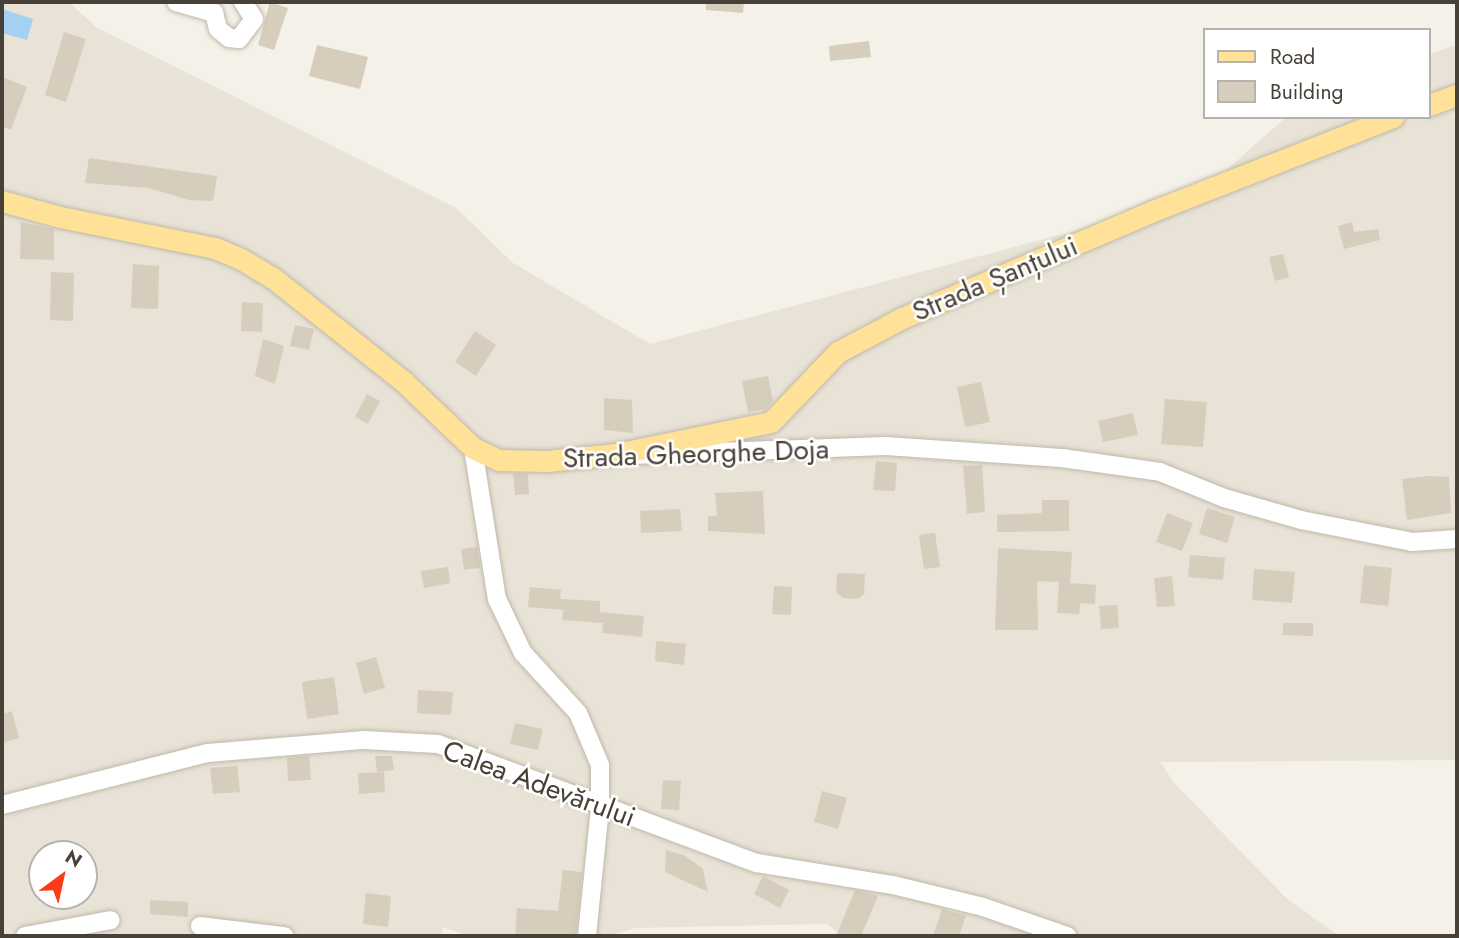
<!DOCTYPE html>
<html>
<head>
<meta charset="utf-8">
<style>
	body { margin:0 }
	#map { position:relative; width:1459px; height:938px; overflow:hidden; background:#f4f1e8; font-family:Jost,sans-serif }
	div>[style] { position:absolute }
	.residential>* { inset:0; background:#e8e3d6 }
	.water>* { inset:0; background:#a4d1f1 }
	.building>* { inset:0; background:#d6cdbd }
	.roads { filter:drop-shadow(0 0 2px #c0b9ab) drop-shadow(0 0 2px #c0b9ab) }
	.minor>* { height:18px; margin:-9px; padding:0 9px; transform-origin:9px; border-radius:9px; background:#fff }
	.major>* { height:21px; margin:-10.5px; padding:0 10.5px; transform-origin:10.5px; border-radius:10.5px; background:#ffe297 }
	span { translate:-50% -50%; white-space:nowrap; text-align:center; line-height:1.15; -webkit-text-stroke:5px #fff; paint-order:stroke }
	.street-label { font-size:28px; color:#484137 }
	.frame { position:absolute; inset:0; border:4px solid #484137; pointer-events:none }
	.legend { position:absolute; left:1203px; top:28px; width:228px; height:91px; box-sizing:border-box; background:#fff; border:2px solid #b6b3af; margin:0; padding:9px 12px; list-style:none; font-size:21px; color:#484137 }
	.legend li { display:flex; align-items:center; gap:14px; height:35px }
	.legend b { width:35px; border:2px solid #b6b3af }
	.north { position:absolute; left:28px; top:840px; width:70px; height:70px; box-sizing:border-box; background:#fff; border:2px solid #b6b3af; border-radius:50%; rotate:33deg; font-size:19px; font-weight:700; line-height:28px; text-align:center; color:#484137 }
	.north::after { content:''; display:block; margin:auto; width:24px; height:32px; background:#fc3b18; clip-path:polygon(50% 0,100% 100%,50% 72%,0 100%) }
</style>
</head>
<body>
<div id="map">
	<div class="residential">
		<i style="clip-path:polygon(evenodd,2px 2px,69px 2px,96px 27px,456px 208px,513px 263px,650px 344px,1194px 199px,1286px 117px,1429px 117px,1429px 55px,1457px 44px,1457px 760px,1160px 762px,1176px 785px,1288px 900px,1340px 936px,843px 936px,827px 924px,635px 928px,609px 936px,470px 936px,442px 927px,443px 936px,2px 936px,2px 2px,42px 854px,84px 854px,84px 896px,42px 896px,42px 854px)"></i>
	</div>
	<div class="water">
		<i style="clip-path:polygon(2px 9px,33px 19px,27px 40px,2px 33px)"></i>
	</div>
	<div class="building">
		<i style="clip-path:polygon(270px 2px,288px 8px,274px 50px,258px 45px)"></i>
		<i style="clip-path:polygon(706px 2px,744px 2px,743px 13px,706px 10px)"></i>
		<i style="clip-path:polygon(64px 32px,86px 39px,66px 102px,45px 95px)"></i>
		<i style="clip-path:polygon(869px 41px,871px 57px,830px 61px,829px 46px)"></i>
		<i style="clip-path:polygon(317px 45px,368px 57px,360px 89px,309px 76px)"></i>
		<i style="clip-path:polygon(2px 77px,27px 87px,11px 130px,2px 126px)"></i>
		<i style="clip-path:polygon(89px 158px,217px 176px,213px 201px,189px 200px,148px 188px,85px 183px)"></i>
		<i style="clip-path:polygon(21px 222px,54px 229px,54px 260px,20px 259px)"></i>
		<i style="clip-path:polygon(1352px 222px,1354px 232px,1378px 229px,1380px 240px,1344px 249px,1338px 226px)"></i>
		<i style="clip-path:polygon(1283px 254px,1289px 277px,1275px 281px,1269px 257px)"></i>
		<i style="clip-path:polygon(133px 264px,159px 266px,158px 309px,131px 308px)"></i>
		<i style="clip-path:polygon(51px 272px,74px 273px,73px 321px,50px 320px)"></i>
		<i style="clip-path:polygon(242px 302px,263px 303px,262px 332px,241px 331px)"></i>
		<i style="clip-path:polygon(295px 325px,314px 329px,309px 350px,290px 346px)"></i>
		<i style="clip-path:polygon(475px 331px,496px 345px,476px 376px,455px 362px)"></i>
		<i style="clip-path:polygon(263px 339px,284px 346px,275px 384px,255px 376px)"></i>
		<i style="clip-path:polygon(768px 376px,773px 401px,766px 409px,748px 412px,742px 381px)"></i>
		<i style="clip-path:polygon(981px 382px,990px 422px,965px 427px,957px 387px)"></i>
		<i style="clip-path:polygon(367px 394px,380px 401px,368px 424px,355px 417px)"></i>
		<i style="clip-path:polygon(604px 398px,632px 400px,633px 433px,604px 430px)"></i>
		<i style="clip-path:polygon(1165px 399px,1207px 402px,1203px 447px,1161px 444px)"></i>
		<i style="clip-path:polygon(1133px 413px,1138px 435px,1103px 442px,1098px 421px)"></i>
		<i style="clip-path:polygon(876px 461px,897px 463px,895px 491px,873px 490px)"></i>
		<i style="clip-path:polygon(982px 465px,985px 512px,967px 514px,963px 466px)"></i>
		<i style="clip-path:polygon(513px 473px,528px 474px,529px 494px,515px 495px)"></i>
		<i style="clip-path:polygon(1429px 476px,1449px 477px,1451px 513px,1407px 520px,1402px 479px)"></i>
		<i style="clip-path:polygon(763px 491px,765px 534px,708px 531px,708px 516px,717px 516px,715px 493px)"></i>
		<i style="clip-path:polygon(1042px 500px,1069px 500px,1069px 531px,997px 532px,997px 515px,1042px 513px)"></i>
		<i style="clip-path:polygon(1207px 508px,1235px 517px,1227px 543px,1199px 534px)"></i>
		<i style="clip-path:polygon(680px 509px,682px 531px,641px 533px,640px 511px)"></i>
		<i style="clip-path:polygon(1167px 513px,1193px 523px,1182px 551px,1156px 542px)"></i>
		<i style="clip-path:polygon(935px 533px,940px 567px,924px 569px,919px 535px)"></i>
		<i style="clip-path:polygon(477px 547px,480px 568px,464px 570px,461px 549px)"></i>
		<i style="clip-path:polygon(998px 548px,1072px 552px,1070px 583px,1096px 585px,1095px 604px,1080px 603px,1079px 614px,1057px 613px,1059px 582px,1037px 581px,1038px 630px,995px 630px)"></i>
		<i style="clip-path:polygon(1190px 555px,1225px 558px,1223px 580px,1188px 577px)"></i>
		<i style="clip-path:polygon(1364px 565px,1392px 568px,1388px 606px,1360px 603px)"></i>
		<i style="clip-path:polygon(448px 567px,450px 583px,424px 588px,421px 571px)"></i>
		<i style="clip-path:polygon(1254px 569px,1295px 572px,1292px 603px,1252px 600px)"></i>
		<i style="clip-path:polygon(837px 573px,865px 574px,864px 594px,858px 599px,843px 598px,836px 592px)"></i>
		<i style="clip-path:polygon(1172px 576px,1175px 606px,1157px 607px,1154px 578px)"></i>
		<i style="clip-path:polygon(774px 586px,792px 587px,791px 615px,772px 614px)"></i>
		<i style="clip-path:polygon(530px 587px,561px 590px,560px 599px,600px 601px,600px 612px,644px 616px,642px 637px,602px 633px,603px 623px,562px 620px,563px 610px,528px 607px)"></i>
		<i style="clip-path:polygon(1117px 605px,1119px 628px,1101px 629px,1099px 606px)"></i>
		<i style="clip-path:polygon(1283px 623px,1313px 623px,1313px 636px,1283px 635px)"></i>
		<i style="clip-path:polygon(656px 641px,686px 644px,684px 665px,655px 661px)"></i>
		<i style="clip-path:polygon(376px 657px,385px 688px,364px 694px,356px 663px)"></i>
		<i style="clip-path:polygon(334px 677px,339px 714px,307px 719px,302px 682px)"></i>
		<i style="clip-path:polygon(418px 690px,453px 692px,451px 715px,417px 713px)"></i>
		<i style="clip-path:polygon(12px 711px,19px 738px,2px 743px,2px 714px)"></i>
		<i style="clip-path:polygon(515px 723px,543px 729px,538px 750px,510px 744px)"></i>
		<i style="clip-path:polygon(309px 756px,311px 780px,288px 781px,287px 758px)"></i>
		<i style="clip-path:polygon(375px 756px,392px 756px,394px 770px,377px 772px)"></i>
		<i style="clip-path:polygon(237px 766px,240px 792px,213px 794px,210px 768px)"></i>
		<i style="clip-path:polygon(384px 772px,385px 792px,359px 794px,358px 773px)"></i>
		<i style="clip-path:polygon(663px 780px,681px 781px,679px 810px,661px 809px)"></i>
		<i style="clip-path:polygon(822px 791px,847px 798px,838px 829px,814px 822px)"></i>
		<i style="clip-path:polygon(666px 850px,684px 855px,703px 869px,708px 892px,665px 872px)"></i>
		<i style="clip-path:polygon(563px 870px,582px 872px,576px 936px,515px 936px,517px 908px,558px 911px)"></i>
		<i style="clip-path:polygon(763px 876px,789px 890px,780px 908px,754px 894px)"></i>
		<i style="clip-path:polygon(855px 890px,878px 896px,861px 936px,836px 936px)"></i>
		<i style="clip-path:polygon(366px 893px,391px 896px,388px 927px,363px 924px)"></i>
		<i style="clip-path:polygon(150px 900px,188px 902px,188px 917px,150px 914px)"></i>
		<i style="clip-path:polygon(942px 909px,966px 916px,959px 936px,933px 936px)"></i>
	</div>
	<div class="roads">
		<div class="minor">
			<i style="left:176px;top:2px;width:40px;rotate:16deg"></i>
			<i style="left:214px;top:13px;width:16px;rotate:76deg"></i>
			<i style="left:218px;top:29px;width:14px;rotate:39deg"></i>
			<i style="left:229px;top:38px;width:10px;rotate:6deg"></i>
			<i style="left:239px;top:39px;width:25px;rotate:-53deg"></i>
			<i style="left:254px;top:19px;width:20px;rotate:-123deg"></i>
			<i style="left:473px;top:448px;width:153px;rotate:81deg"></i>
			<i style="left:497px;top:599px;width:60px;rotate:64.3deg"></i>
			<i style="left:523px;top:653px;width:81px;rotate:47.5deg"></i>
			<i style="left:578px;top:713px;width:56px;rotate:67.1deg"></i>
			<i style="left:600px;top:765px;width:43px;rotate:90deg"></i>
			<i style="left:600px;top:808px;width:129px;rotate:95.8deg"></i>
			<i style="left:630px;top:455px;width:256px;rotate:-2deg"></i>
			<i style="left:886px;top:446px;width:176px;rotate:3.9deg"></i>
			<i style="left:1062px;top:458px;width:99px;rotate:8.1deg"></i>
			<i style="left:1160px;top:472px;width:69px;rotate:22.1deg"></i>
			<i style="left:1224px;top:498px;width:80px;rotate:15.9deg"></i>
			<i style="left:1301px;top:520px;width:113px;rotate:11.2deg"></i>
			<i style="left:1412px;top:542px;width:45px;rotate:-3.8deg"></i>
			<i style="left:2px;top:805px;width:212px;rotate:-14.2deg"></i>
			<i style="left:208px;top:753px;width:157px;rotate:-4.8deg"></i>
			<i style="left:364px;top:740px;width:74px;rotate:3.1deg"></i>
			<i style="left:438px;top:744px;width:340px;rotate:20.5deg"></i>
			<i style="left:757px;top:863px;width:138px;rotate:9.2deg"></i>
			<i style="left:893px;top:885px;width:93px;rotate:13.7deg"></i>
			<i style="left:983px;top:907px;width:89px;rotate:19deg"></i>
			<i style="left:200px;top:926px;width:85px;rotate:6.8deg"></i>
			<i style="left:25px;top:936px;width:87px;rotate:-10.5deg"></i>
		</div>
		<div class="major">
			<i style="left:1429px;top:105px;width:30px;rotate:-20deg"></i>
			<i style="left:2px;top:201px;width:60px;rotate:15.4deg"></i>
			<i style="left:60px;top:217px;width:158px;rotate:11.3deg"></i>
			<i style="left:215px;top:248px;width:28px;rotate:23deg"></i>
			<i style="left:241px;top:259px;width:37px;rotate:31deg"></i>
			<i style="left:273px;top:278px;width:167px;rotate:38.4deg"></i>
			<i style="left:404px;top:382px;width:95px;rotate:43.7deg"></i>
			<i style="left:473px;top:448px;width:29px;rotate:25deg"></i>
			<i style="left:499px;top:460px;width:48px;rotate:1.2deg"></i>
			<i style="left:547px;top:461px;width:69px;rotate:-5.8deg"></i>
			<i style="left:616px;top:454px;width:158px;rotate:-11.7deg"></i>
			<i style="left:771px;top:422px;width:97px;rotate:-46.3deg"></i>
			<i style="left:838px;top:352px;width:72px;rotate:-28deg"></i>
			<i style="left:902px;top:318px;width:273px;rotate:-23.1deg"></i>
			<i style="left:1153px;top:211px;width:258px;rotate:-21.4deg"></i>
		</div>
	</div>
	<div class="street-label">
		<span style="left:995px;top:279px;rotate:-23deg">Strada Șanțului</span>
		<span style="left:696px;top:454px;rotate:-2deg">Strada Gheorghe Doja</span>
		<span style="left:539px;top:784px;rotate:20deg">Calea Adevărului</span>
	</div>
	<div class="frame"></div>
	<ul class="legend">
	<li><b style="height:9px;background:#ffe297"></b>Road</li>
	<li><b style="height:19px;background:#d6cdbd"></b>Building</li>
	</ul>
	<div class="north">N</div>
</div>
</body>
</html>
